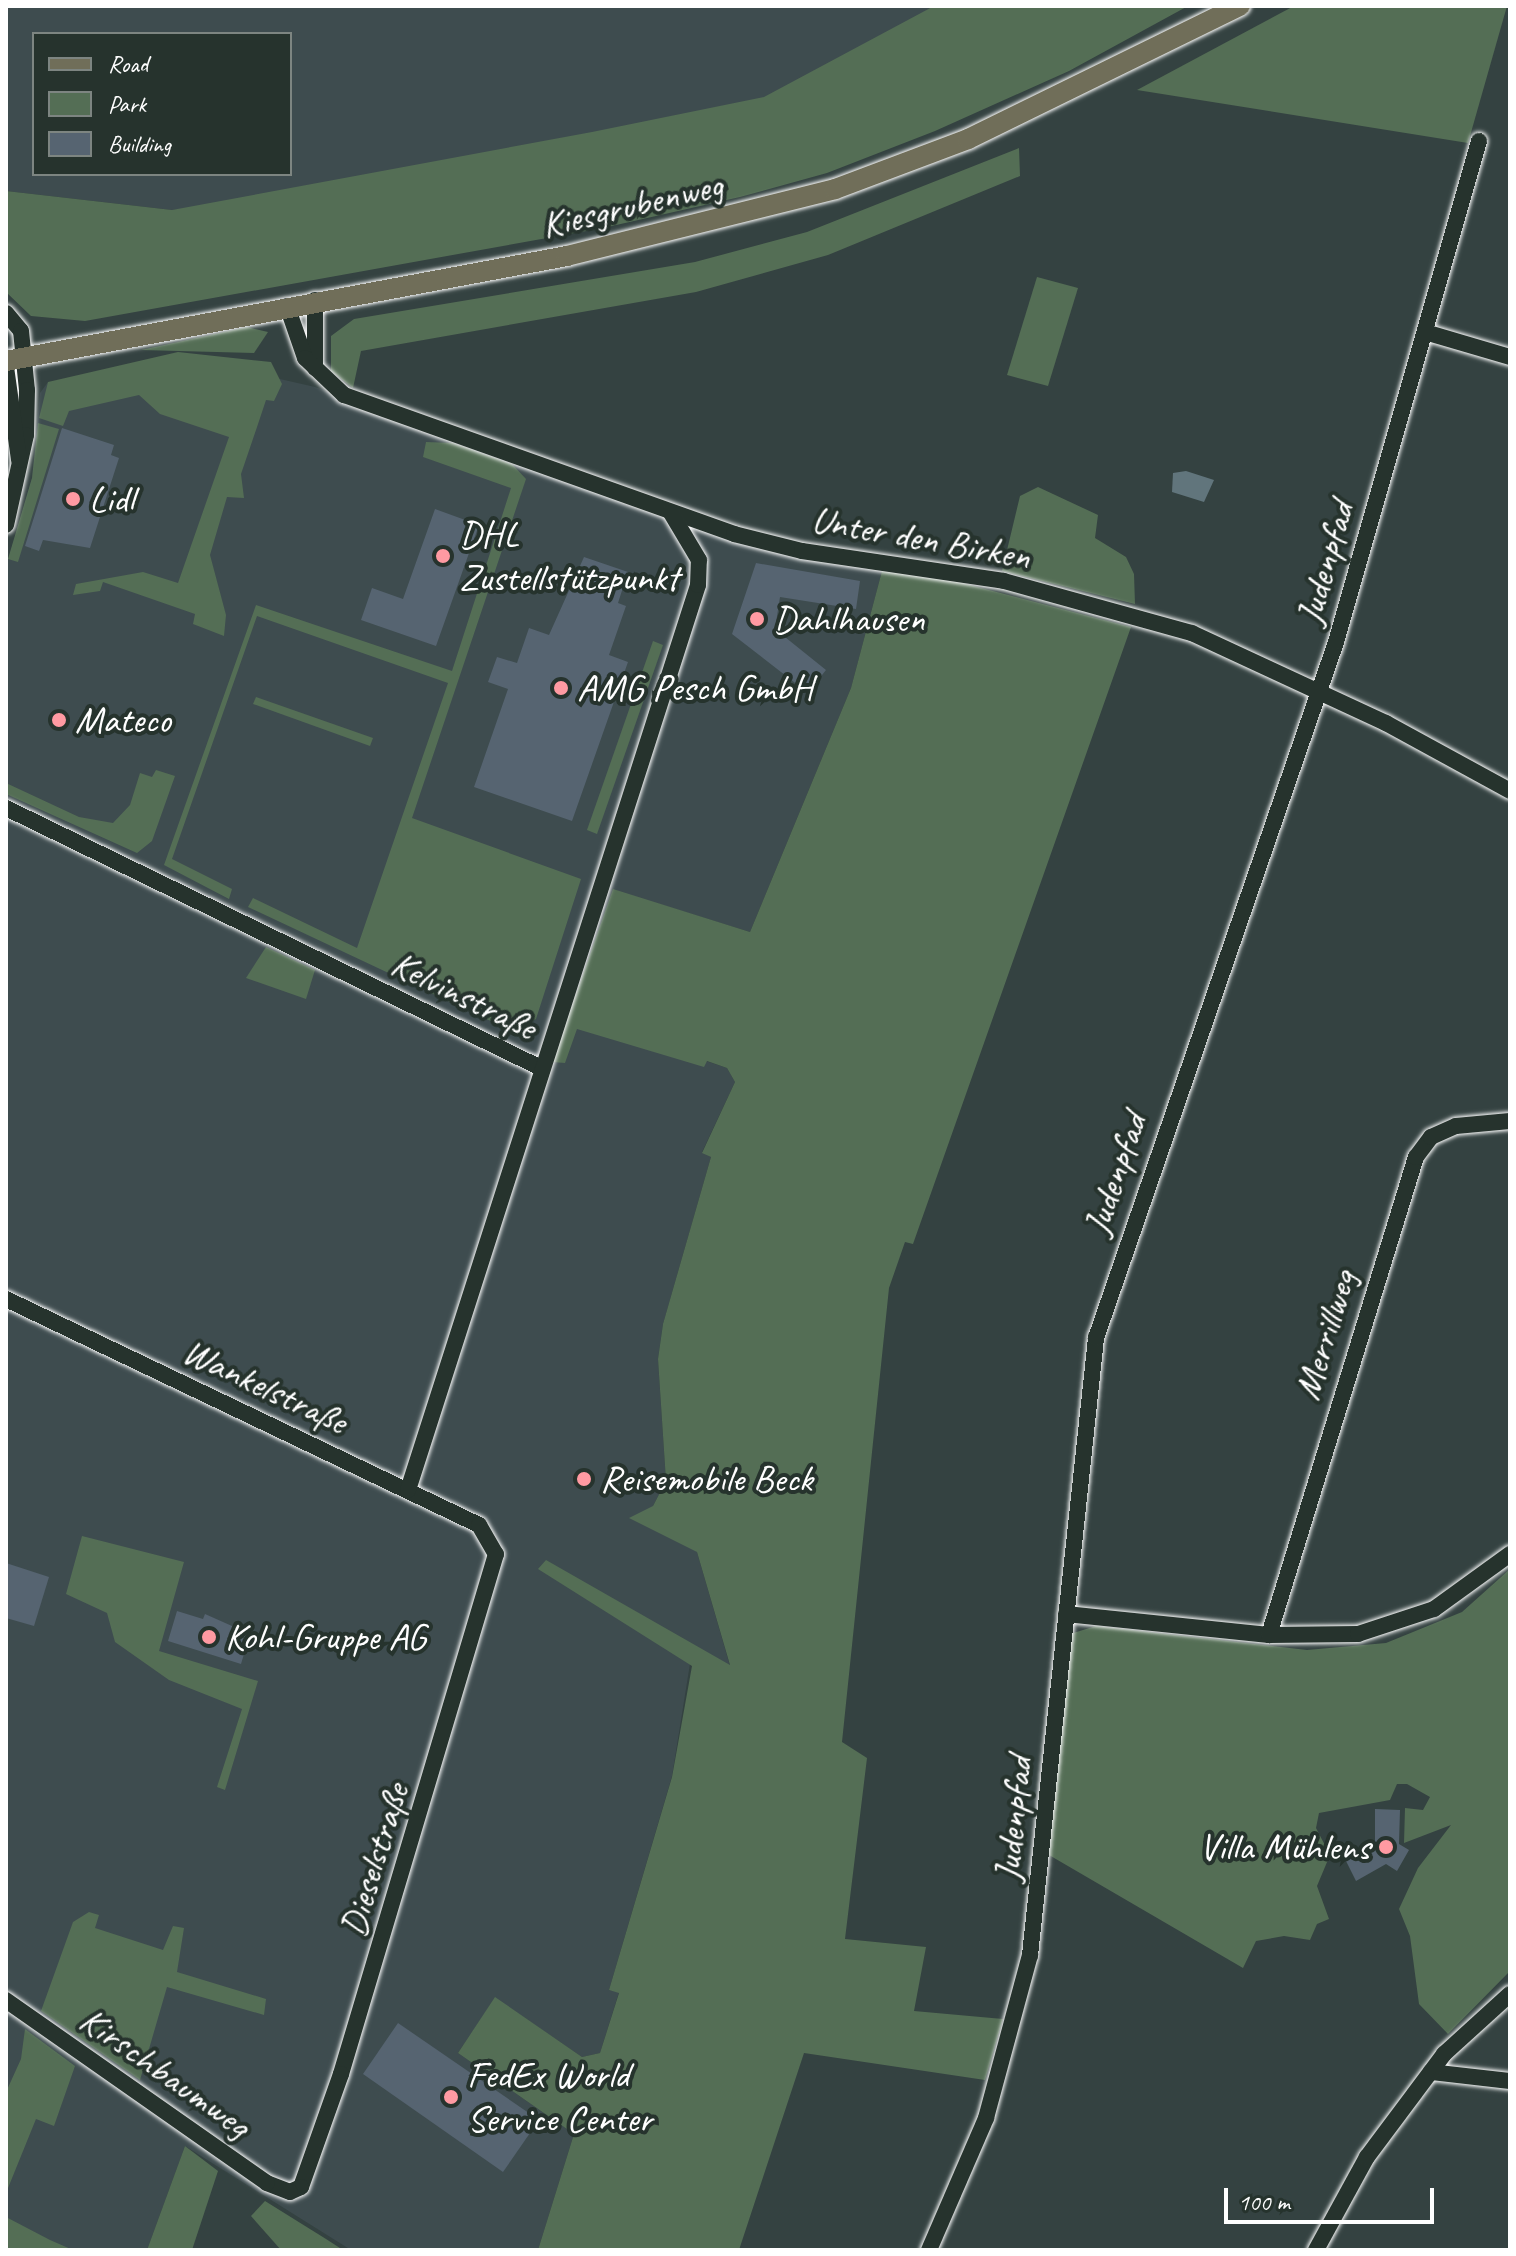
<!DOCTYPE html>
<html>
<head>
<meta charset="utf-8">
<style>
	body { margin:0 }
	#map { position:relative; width:1516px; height:2256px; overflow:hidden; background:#344241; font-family:Caveat,sans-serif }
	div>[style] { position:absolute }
	.built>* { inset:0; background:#3e4c4f }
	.green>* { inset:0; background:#546e55 }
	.water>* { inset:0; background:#61757c }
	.building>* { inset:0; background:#566471 }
	.roads { filter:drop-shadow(0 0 2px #fff) drop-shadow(0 0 2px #fff) }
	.minor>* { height:16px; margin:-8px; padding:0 8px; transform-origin:8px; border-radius:8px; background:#26332d }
	.major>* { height:20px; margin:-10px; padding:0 10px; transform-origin:10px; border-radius:10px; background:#706e59 }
	.dots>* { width:22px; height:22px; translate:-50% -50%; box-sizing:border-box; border:4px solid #26332d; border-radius:50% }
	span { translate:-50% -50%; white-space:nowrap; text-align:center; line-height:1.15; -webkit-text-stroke:8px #26332d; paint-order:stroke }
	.street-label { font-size:38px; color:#fff }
	.poi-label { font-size:38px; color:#fff }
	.left { translate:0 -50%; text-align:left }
	.right { translate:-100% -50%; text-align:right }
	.frame { position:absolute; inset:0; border:8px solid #fff; pointer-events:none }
	.legend { position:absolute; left:32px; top:32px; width:260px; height:144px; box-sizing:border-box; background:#26332d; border:2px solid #7d8581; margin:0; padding:10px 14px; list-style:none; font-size:24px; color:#fff }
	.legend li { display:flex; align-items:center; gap:16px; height:40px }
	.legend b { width:40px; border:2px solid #7d8581 }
	.scale { position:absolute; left:1224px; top:2188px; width:210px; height:36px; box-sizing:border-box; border:4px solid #fff; border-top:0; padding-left:10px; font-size:24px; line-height:28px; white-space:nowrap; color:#fff; -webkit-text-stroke:6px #26332d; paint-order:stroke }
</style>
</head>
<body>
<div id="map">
	<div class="built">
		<i style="clip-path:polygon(evenodd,6px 6px,1015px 6px,764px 139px,172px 210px,6px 191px,6px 6px,34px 34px,290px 34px,290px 174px,34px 174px,34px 34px)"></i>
		<i style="clip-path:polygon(258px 374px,315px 387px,714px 534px,882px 571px,851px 688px,750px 932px,613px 890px,572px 1016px,727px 1068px,735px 1082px,702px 1152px,711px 1157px,663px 1324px,658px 1359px,666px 1481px,653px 1506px,697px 1552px,730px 1666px,693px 1645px,672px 1776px,609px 1990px,619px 1992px,600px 2053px,582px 2057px,495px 1998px,458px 2053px,574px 2134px,538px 2250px,351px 2250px,185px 2146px,147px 2250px,6px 2250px,6px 567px,32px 478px,40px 393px,48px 382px)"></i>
	</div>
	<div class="green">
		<i style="clip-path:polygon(934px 6px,1188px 6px,1069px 71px,935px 131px,827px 173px,740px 197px,603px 228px,85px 321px,31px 316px,6px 292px,6px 191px,172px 210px,592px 132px,764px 97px)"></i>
		<i style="clip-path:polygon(1294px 6px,1507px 6px,1468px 143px,1137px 90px)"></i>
		<i style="clip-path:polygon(1019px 148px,1020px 176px,828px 255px,696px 292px,361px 351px,353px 388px,331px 371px,331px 336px,354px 319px,695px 262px,807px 232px)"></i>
		<i style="clip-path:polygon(1037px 277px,1078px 288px,1048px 386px,1007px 375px)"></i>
		<i style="clip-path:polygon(247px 327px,268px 332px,254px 353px,141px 350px)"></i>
		<i style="clip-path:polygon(178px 352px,271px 362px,282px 384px,274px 401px,266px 400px,256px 430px,241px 474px,244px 498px,227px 497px,210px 555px,226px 615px,224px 636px,193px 624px,195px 614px,103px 582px,100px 591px,73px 595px,76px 584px,143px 572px,178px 583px,229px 437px,160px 414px,139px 395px,69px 411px,63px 426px,39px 418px,48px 382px)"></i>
		<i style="clip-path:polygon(38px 423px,59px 429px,18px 562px,8px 559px,32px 478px)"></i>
		<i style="clip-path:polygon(426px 442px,453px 443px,512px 464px,526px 479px,412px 818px,581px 879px,536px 1019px,514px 1032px,248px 907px,253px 898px,357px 948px,448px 683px,257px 616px,172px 859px,232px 889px,229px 899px,164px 865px,256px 605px,452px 671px,511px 488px,423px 457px)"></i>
		<i style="clip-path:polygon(1038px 487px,1098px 515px,1095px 538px,1126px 557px,1134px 574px,1135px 604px,1002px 571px,1020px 496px)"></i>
		<i style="clip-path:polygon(882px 571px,958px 582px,1131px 627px,913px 1244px,905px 1242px,889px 1288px,842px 1742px,867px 1758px,845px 1939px,926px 1947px,914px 2011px,1003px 2019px,985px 2080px,804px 2053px,739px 2250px,538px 2250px,574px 2134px,458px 2053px,495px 1997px,582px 2057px,600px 2053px,619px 1993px,609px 1990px,672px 1777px,692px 1666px,538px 1569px,546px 1560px,730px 1665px,697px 1552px,629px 1518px,653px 1506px,666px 1481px,658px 1359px,663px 1324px,711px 1157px,702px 1153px,735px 1082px,727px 1068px,707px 1061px,704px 1067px,577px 1029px,565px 1063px,552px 1062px,613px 889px,750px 932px,851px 688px)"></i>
		<i style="clip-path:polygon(653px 641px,663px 645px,597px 834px,587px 830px)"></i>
		<i style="clip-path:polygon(256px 697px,373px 738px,370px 746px,253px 704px)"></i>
		<i style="clip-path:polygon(156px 770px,175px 776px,152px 841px,137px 853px,6px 794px,6px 783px,79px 817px,113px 823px,130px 805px,140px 773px,152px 777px)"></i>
		<i style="clip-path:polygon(266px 947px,315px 970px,306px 999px,246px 978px)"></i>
		<i style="clip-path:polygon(82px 1536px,184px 1562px,159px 1651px,258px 1681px,225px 1790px,217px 1787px,242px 1709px,169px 1680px,115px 1642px,107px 1613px,66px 1594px)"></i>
		<i style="clip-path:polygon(1510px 1569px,1510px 1971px,1448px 2034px,1419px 2004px,1410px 1936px,1399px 1909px,1418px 1868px,1451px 1825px,1404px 1843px,1405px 1808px,1423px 1810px,1430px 1797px,1407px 1784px,1397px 1784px,1390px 1800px,1319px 1813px,1316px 1828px,1330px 1855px,1317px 1886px,1329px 1919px,1317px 1924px,1310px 1940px,1284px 1936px,1256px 1941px,1243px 1968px,1049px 1855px,1070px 1634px,1096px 1626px,1307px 1650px,1386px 1643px,1462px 1612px)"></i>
		<i style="clip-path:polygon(89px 1912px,99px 1915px,95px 1928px,163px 1950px,173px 1926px,184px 1928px,177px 1972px,266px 1999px,264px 2015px,167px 1987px,140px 2080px,41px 2011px,73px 1922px)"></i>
		<i style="clip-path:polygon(25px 2029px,75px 2066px,54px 2126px,36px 2119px,6px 2193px,6px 2092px,21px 2059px)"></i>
		<i style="clip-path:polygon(185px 2146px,218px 2171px,192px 2250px,147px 2250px)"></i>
		<i style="clip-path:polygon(265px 2201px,326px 2239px,343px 2250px,281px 2250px,251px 2216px)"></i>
		<i style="clip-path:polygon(6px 2217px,50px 2240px,73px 2250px,6px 2250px)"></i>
	</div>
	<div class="water">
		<i style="clip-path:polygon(1186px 471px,1214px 480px,1204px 502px,1172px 492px,1173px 473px)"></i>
	</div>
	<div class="building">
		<i style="clip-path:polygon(62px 428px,114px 445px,111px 455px,119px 458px,90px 548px,43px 540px,39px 551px,25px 546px)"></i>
		<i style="clip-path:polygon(435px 509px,479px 525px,436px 646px,361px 620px,372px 588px,403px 599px)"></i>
		<i style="clip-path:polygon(584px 557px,628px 572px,618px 603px,626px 606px,609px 655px,628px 662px,572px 821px,474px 787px,508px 689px,488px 682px,497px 657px,517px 663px,529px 628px,549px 635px)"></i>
		<i style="clip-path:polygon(756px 563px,860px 581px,856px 609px,780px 597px,775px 629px,826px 670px,808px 693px,732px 634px)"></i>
		<i style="clip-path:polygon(6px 1563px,49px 1577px,34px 1626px,6px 1618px)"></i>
		<i style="clip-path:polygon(177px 1611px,203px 1619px,205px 1614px,250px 1634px,241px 1664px,168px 1641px)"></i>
		<i style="clip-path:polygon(1375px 1809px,1400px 1810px,1399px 1844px,1409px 1850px,1397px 1871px,1386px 1864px,1356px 1881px,1345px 1859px,1375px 1843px)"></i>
		<i style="clip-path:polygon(398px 2023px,539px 2120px,503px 2172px,363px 2074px)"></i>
	</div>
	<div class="roads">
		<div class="minor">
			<i style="left:315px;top:300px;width:68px;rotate:90deg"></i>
			<i style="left:287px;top:306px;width:55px;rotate:70.9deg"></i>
			<i style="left:305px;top:358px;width:54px;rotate:43.5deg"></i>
			<i style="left:344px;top:395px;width:414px;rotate:19.6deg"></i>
			<i style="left:734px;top:534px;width:70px;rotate:14deg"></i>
			<i style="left:802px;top:551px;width:204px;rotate:8.4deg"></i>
			<i style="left:1004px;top:581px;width:195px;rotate:15.5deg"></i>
			<i style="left:1192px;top:633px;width:214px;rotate:24.9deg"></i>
			<i style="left:1386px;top:723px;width:141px;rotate:28.7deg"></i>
			<i style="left:6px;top:313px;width:23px;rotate:50deg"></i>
			<i style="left:21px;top:331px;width:59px;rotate:84.2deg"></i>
			<i style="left:27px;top:390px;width:45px;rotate:91.3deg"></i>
			<i style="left:26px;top:435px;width:92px;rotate:102.5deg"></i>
			<i style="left:1425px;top:332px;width:89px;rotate:16.4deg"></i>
			<i style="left:6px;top:367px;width:94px;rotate:82deg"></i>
			<i style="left:6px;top:808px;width:593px;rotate:25.92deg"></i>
			<i style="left:6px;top:1299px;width:524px;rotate:25.54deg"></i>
			<i style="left:479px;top:1525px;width:34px;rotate:60deg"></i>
			<i style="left:496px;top:1554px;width:543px;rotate:106.6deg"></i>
			<i style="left:341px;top:2074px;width:120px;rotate:109.5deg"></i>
			<i style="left:301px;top:2187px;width:12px;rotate:156deg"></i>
			<i style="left:290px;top:2192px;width:25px;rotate:-159deg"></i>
			<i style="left:267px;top:2183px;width:319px;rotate:-145deg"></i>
			<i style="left:408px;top:1490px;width:950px;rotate:-72.23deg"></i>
			<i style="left:698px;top:585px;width:25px;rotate:-88deg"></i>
			<i style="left:699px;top:560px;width:55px;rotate:-120.8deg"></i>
			<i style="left:1066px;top:1614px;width:204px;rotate:5.9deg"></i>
			<i style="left:1269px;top:1635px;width:89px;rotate:-0.6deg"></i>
			<i style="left:1358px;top:1634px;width:80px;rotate:-18.2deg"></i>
			<i style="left:1434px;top:1609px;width:94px;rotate:-35.9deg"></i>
			<i style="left:1269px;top:1635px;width:500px;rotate:-72.91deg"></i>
			<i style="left:1416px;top:1157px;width:25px;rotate:-53deg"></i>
			<i style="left:1431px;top:1137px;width:27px;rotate:-24deg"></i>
			<i style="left:1456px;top:1126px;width:54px;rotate:-5.3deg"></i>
			<i style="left:1431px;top:2072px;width:80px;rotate:6.5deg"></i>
			<i style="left:929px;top:2250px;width:144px;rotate:-66.6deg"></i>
			<i style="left:986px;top:2118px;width:169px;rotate:-74.9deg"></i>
			<i style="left:1030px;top:1955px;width:621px;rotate:-83.89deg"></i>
			<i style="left:1096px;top:1338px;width:736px;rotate:-70.97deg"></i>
			<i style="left:1336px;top:642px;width:521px;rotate:-74.07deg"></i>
			<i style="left:1316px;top:2250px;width:106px;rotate:-61.3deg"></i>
			<i style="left:1367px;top:2157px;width:129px;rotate:-53.2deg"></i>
			<i style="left:1444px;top:2054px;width:89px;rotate:-42.3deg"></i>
		</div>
		<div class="major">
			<i style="left:6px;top:361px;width:571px;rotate:-10.6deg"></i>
			<i style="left:567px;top:256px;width:276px;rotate:-14deg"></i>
			<i style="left:835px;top:189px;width:142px;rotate:-20.6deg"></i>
			<i style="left:968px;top:139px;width:303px;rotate:-26.1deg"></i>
		</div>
	</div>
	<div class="dots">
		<i style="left:73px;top:499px;background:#ff9aa2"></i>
		<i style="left:443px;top:556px;background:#ff9aa2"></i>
		<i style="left:757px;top:619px;background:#ff9aa2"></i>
		<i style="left:561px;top:688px;background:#ff9aa2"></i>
		<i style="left:59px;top:720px;background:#ff9aa2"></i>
		<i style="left:584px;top:1479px;background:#ff9aa2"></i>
		<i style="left:209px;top:1637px;background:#ff9aa2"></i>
		<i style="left:1386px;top:1847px;background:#ff9aa2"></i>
		<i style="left:451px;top:2097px;background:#ff9aa2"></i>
	</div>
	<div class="street-label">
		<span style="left:632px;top:205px;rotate:-13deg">Kiesgrubenweg</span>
		<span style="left:921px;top:538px;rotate:10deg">Unter den Birken</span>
		<span style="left:1325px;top:563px;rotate:-74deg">Judenpfad</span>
		<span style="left:464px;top:995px;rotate:26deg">Kelvinstraße</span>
		<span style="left:1115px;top:1174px;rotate:-71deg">Judenpfad</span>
		<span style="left:1325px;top:1335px;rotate:-73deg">Merrillweg</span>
		<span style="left:265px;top:1386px;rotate:25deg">Wankelstraße</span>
		<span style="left:1013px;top:1819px;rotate:-84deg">Judenpfad</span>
		<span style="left:374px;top:1860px;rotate:-73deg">Dieselstraße</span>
		<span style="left:165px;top:2072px;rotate:35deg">Kirschbaumweg</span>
	</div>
	<div class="poi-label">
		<span class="left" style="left:89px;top:499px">Lidl</span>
		<span class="left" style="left:459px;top:556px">DHL<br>Zustellstützpunkt</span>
		<span class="left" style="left:773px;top:619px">Dahlhausen</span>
		<span class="left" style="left:577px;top:688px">AMG Pesch GmbH</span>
		<span class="left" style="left:75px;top:720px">Mateco</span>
		<span class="left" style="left:600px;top:1479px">Reisemobile Beck</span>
		<span class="left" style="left:225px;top:1637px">Kohl-Gruppe AG</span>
		<span class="right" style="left:1370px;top:1847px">Villa Mühlens</span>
		<span class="left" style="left:467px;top:2097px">FedEx World<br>Service Center</span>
	</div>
	<div class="frame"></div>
	<ul class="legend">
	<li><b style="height:10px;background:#706e59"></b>Road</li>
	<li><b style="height:22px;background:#546e55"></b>Park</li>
	<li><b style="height:22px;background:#566471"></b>Building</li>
	</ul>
	<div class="scale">100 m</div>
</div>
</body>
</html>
